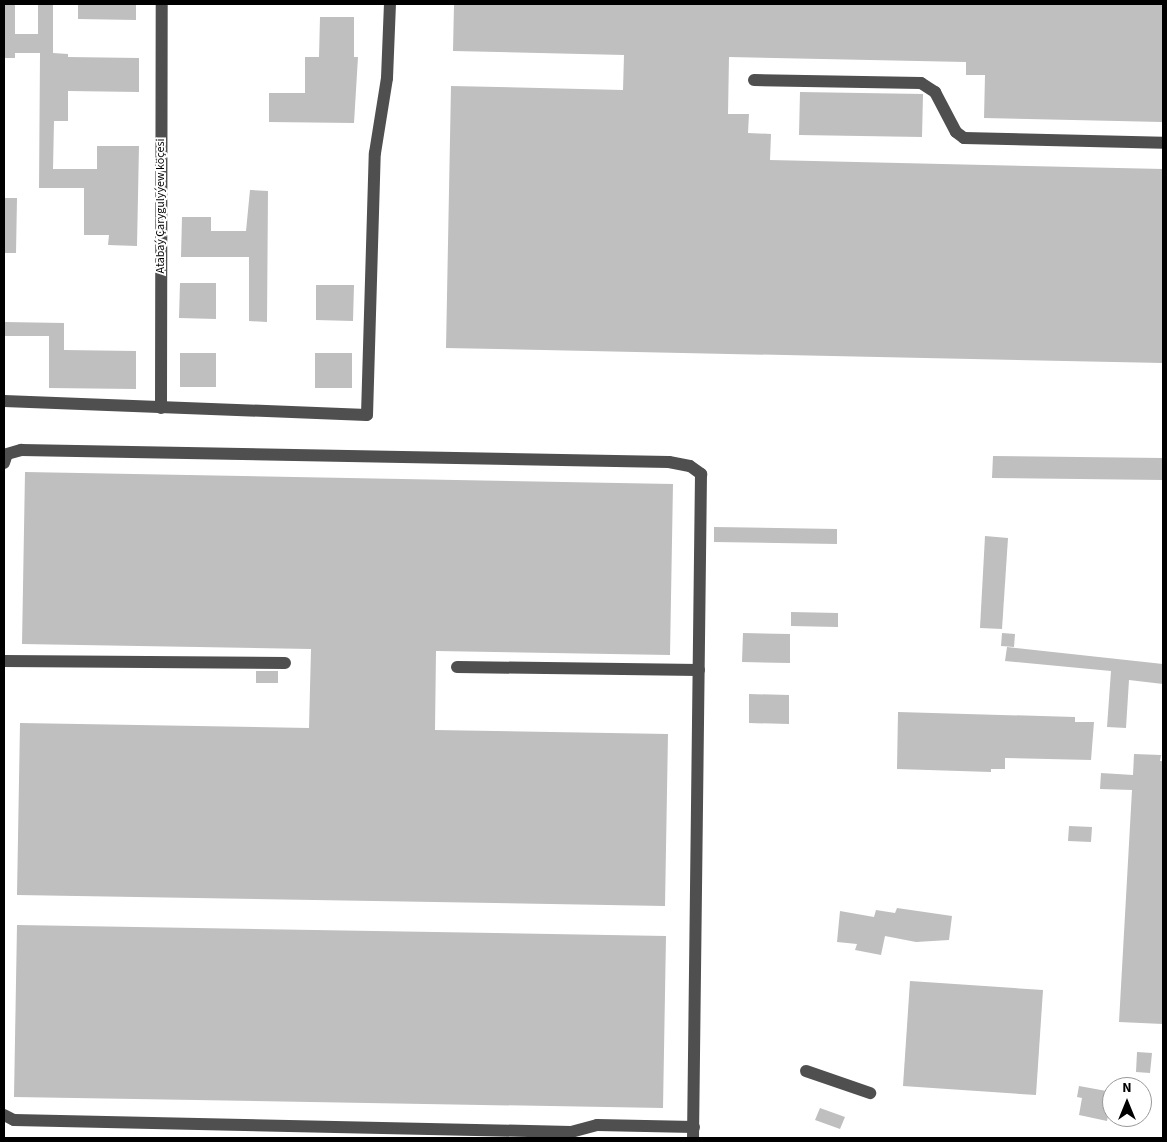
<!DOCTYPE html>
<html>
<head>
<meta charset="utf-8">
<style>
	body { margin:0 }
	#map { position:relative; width:1167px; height:1142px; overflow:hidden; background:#fff; font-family:"Source Sans 3",sans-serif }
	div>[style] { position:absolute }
	.building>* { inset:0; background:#bfbfbf }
	.minor>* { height:12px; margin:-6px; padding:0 6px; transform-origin:6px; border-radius:6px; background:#4f4f4f }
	span { translate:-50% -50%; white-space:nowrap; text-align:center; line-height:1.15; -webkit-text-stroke:4px #fff; paint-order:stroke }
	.street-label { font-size:12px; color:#000 }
	.frame { position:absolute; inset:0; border:5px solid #000; pointer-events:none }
	.north { position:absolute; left:1102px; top:1077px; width:50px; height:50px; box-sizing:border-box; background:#fff; border:1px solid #999; border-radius:50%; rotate:0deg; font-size:14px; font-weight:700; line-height:20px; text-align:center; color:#000 }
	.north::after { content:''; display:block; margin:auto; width:18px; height:22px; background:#000; clip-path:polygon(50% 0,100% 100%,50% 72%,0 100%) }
</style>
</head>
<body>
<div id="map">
	<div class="building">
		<i style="clip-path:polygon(4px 4px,15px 4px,15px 34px,38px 34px,38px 4px,53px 4px,53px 53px,68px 54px,68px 57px,139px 58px,139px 92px,68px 91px,68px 121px,54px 121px,53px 169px,97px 169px,97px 146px,139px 146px,137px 246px,108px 245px,109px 235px,84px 235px,84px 188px,39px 188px,40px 53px,15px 53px,15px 58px,4px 58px)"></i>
		<i style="clip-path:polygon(78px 4px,136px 4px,136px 20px,78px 19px)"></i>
		<i style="clip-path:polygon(454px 4px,1163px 4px,1163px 122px,984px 118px,985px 75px,966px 75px,966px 62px,729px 57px,728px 114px,749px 114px,748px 133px,771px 134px,770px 160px,1163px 169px,1163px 363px,446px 348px,451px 86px,623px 90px,624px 55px,453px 51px)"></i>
		<i style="clip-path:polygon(320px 17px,354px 17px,354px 57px,358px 57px,354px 123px,269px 122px,269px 93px,305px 93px,305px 57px,319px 57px)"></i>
		<i style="clip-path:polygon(800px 92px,923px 94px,922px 137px,799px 135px)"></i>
		<i style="clip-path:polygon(250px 190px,268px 191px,267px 322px,249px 321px,249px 257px,181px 257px,182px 217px,211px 217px,211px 231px,246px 231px)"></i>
		<i style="clip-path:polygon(4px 198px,17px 198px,16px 253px,4px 253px)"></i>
		<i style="clip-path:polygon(180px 283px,216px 283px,216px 319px,179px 318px)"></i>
		<i style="clip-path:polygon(316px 285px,354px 285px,353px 321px,316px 320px)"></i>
		<i style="clip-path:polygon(4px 322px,64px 323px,64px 350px,136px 351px,136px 389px,49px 388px,49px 336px,4px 336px)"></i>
		<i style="clip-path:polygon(180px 353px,216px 353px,216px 387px,180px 387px)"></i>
		<i style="clip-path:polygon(315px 353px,352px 353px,352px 388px,315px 388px)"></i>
		<i style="clip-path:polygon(993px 456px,1163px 458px,1163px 480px,992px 478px)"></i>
		<i style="clip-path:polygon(25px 472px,673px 484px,670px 655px,436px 651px,435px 730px,668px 734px,665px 906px,17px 895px,20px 723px,309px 728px,311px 649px,22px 644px)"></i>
		<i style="clip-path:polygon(714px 527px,837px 529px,837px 544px,714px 542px)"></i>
		<i style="clip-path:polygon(985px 536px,1008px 538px,1002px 629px,980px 628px)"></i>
		<i style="clip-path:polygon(791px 612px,838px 613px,838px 627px,791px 626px)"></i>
		<i style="clip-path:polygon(743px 633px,790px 634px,790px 663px,742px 662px)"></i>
		<i style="clip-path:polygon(1002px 633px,1015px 634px,1014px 647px,1001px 646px)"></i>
		<i style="clip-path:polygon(1007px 647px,1163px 664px,1163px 684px,1129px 680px,1126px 728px,1107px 727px,1111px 671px,1005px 661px)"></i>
		<i style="clip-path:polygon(256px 671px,278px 671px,278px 683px,256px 683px)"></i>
		<i style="clip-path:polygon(749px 694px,789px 695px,789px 724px,749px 723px)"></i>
		<i style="clip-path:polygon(898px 712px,1075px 717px,1075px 722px,1094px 722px,1091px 760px,1005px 758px,1005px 769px,991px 769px,991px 772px,897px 769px)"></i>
		<i style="clip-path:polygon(1134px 754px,1161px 755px,1160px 761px,1163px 761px,1163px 1024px,1119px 1022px,1132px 790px,1100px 789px,1101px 773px,1133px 775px)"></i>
		<i style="clip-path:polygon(1069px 826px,1092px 827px,1091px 842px,1068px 841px)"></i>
		<i style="clip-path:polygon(897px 908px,952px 916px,949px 940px,916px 942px,885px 936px,881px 955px,855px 950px,857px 944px,837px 942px,840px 911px,874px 917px,876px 910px,895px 913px)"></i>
		<i style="clip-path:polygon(17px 925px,666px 936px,663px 1108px,14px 1097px)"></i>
		<i style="clip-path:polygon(910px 981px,1043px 990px,1036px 1095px,903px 1086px)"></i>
		<i style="clip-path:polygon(1137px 1052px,1152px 1053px,1150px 1073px,1136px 1072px)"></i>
		<i style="clip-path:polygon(1079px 1086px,1112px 1092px,1107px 1121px,1079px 1115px,1082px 1098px,1077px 1097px)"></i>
		<i style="clip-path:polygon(820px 1108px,845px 1117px,840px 1129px,815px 1120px)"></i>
	</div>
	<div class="minor">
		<i style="left:754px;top:80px;width:167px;rotate:1deg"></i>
		<i style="left:921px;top:83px;width:17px;rotate:33deg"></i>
		<i style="left:935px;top:92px;width:45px;rotate:62.3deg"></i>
		<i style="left:956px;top:132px;width:10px;rotate:37deg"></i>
		<i style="left:964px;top:138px;width:199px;rotate:1.4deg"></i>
		<i style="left:4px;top:401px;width:363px;rotate:2.2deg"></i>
		<i style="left:367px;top:415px;width:262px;rotate:-88.3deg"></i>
		<i style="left:375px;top:153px;width:76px;rotate:-80.9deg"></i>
		<i style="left:387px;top:78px;width:74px;rotate:-87.7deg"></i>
		<i style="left:161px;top:408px;width:404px;rotate:-89.9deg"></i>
		<i style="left:4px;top:463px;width:9px;rotate:-72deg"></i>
		<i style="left:7px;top:454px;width:15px;rotate:-16deg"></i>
		<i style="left:21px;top:450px;width:648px;rotate:1.06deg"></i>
		<i style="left:669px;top:462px;width:21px;rotate:11deg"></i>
		<i style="left:690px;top:466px;width:14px;rotate:36deg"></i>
		<i style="left:701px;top:474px;width:664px;rotate:90.69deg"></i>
		<i style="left:4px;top:661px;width:281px;rotate:0.4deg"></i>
		<i style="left:457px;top:667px;width:242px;rotate:0.7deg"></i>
		<i style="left:806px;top:1071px;width:68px;rotate:19deg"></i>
		<i style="left:4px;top:1115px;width:11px;rotate:27deg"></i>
		<i style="left:14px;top:1120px;width:557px;rotate:1.23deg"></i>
		<i style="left:571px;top:1132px;width:27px;rotate:-15deg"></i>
		<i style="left:597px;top:1125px;width:97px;rotate:1.2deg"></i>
	</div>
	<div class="street-label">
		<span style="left:161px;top:206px;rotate:-90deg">Atabaý Çarygulyýew köçesi</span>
	</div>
	<div class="frame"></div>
	<div class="north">N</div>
</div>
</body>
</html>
